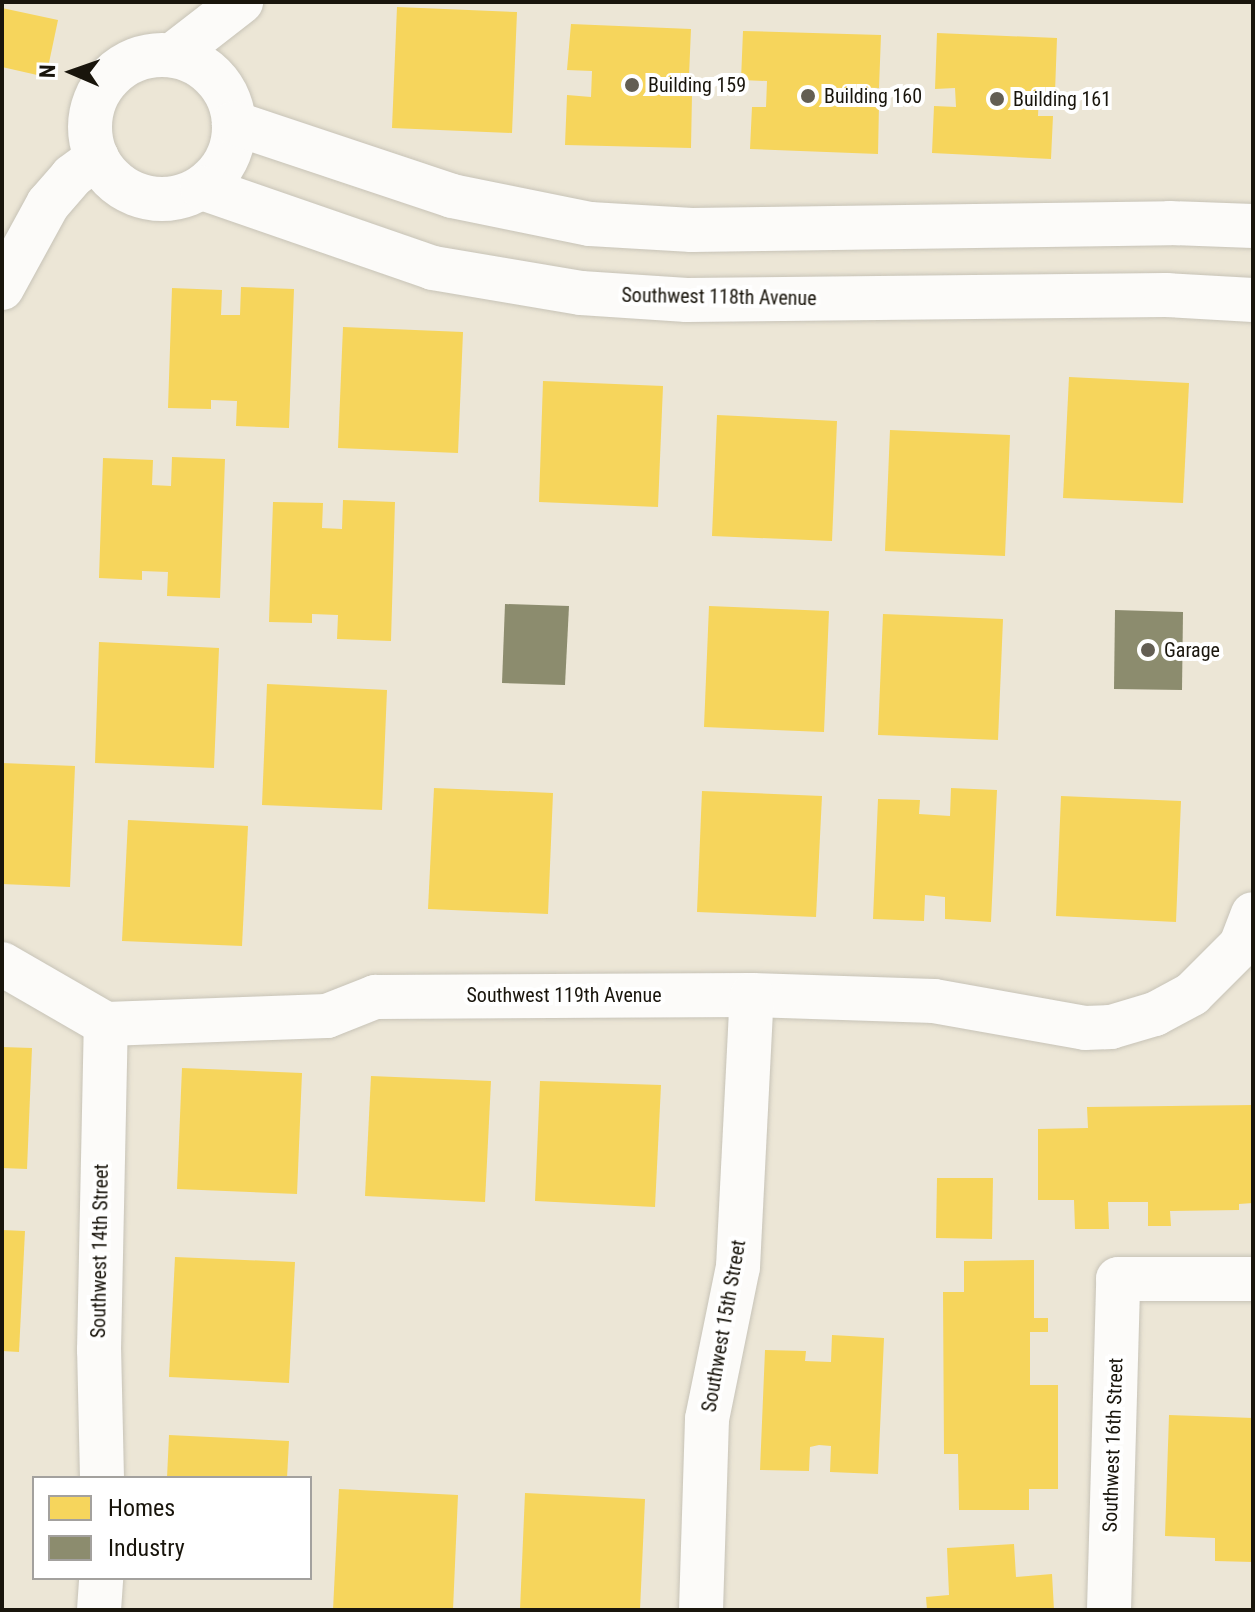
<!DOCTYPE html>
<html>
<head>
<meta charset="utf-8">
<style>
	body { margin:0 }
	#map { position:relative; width:1255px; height:1612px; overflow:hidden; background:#ece6d6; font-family:"Roboto Condensed",sans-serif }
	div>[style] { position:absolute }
	.homes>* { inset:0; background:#f6d55c }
	.industry>* { inset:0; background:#8c8c6e }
	.roads { filter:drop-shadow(0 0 2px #c7c3b7) drop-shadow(0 0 2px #c7c3b7) }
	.street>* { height:44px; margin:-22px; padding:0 22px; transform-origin:22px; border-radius:22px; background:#fcfbf9 }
	.street>.ring { margin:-22px; padding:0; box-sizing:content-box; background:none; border:44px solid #fcfbf9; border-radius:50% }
	.dots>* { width:22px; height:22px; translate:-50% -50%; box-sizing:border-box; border:4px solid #fff; border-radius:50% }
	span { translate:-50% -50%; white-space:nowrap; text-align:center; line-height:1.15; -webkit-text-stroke:8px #fff; paint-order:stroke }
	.poi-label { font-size:20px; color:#19150c }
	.left { translate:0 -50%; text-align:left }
	.street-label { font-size:20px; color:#19150c }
	.frame { position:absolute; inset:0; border:4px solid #19150c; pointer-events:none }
	.legend { position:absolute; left:32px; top:1476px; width:280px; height:104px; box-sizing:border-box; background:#fff; border:2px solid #a3a19e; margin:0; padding:10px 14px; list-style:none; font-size:24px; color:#19150c }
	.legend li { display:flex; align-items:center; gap:16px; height:40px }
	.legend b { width:40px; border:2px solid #a3a19e }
	.north { position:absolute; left:32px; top:32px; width:80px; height:80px; -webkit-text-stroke:6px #fff; paint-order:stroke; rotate:272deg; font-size:22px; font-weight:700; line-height:32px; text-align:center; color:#19150c }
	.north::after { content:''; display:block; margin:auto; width:28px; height:36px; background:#19150c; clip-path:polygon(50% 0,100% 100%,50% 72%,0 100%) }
</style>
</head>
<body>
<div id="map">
	<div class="homes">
		<i style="clip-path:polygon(397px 7px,517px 12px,512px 133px,392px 128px)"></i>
		<i style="clip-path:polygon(2px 8px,58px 20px,46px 77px,2px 67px)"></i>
		<i style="clip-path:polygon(571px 24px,691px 29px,689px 76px,674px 76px,674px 94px,692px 95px,691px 148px,565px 145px,567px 95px,591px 97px,592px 71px,567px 70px)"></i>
		<i style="clip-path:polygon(743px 31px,881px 35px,879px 88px,850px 87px,849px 104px,879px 105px,878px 154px,750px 149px,752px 107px,766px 107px,767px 81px,741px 80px)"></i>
		<i style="clip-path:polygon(937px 33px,1057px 38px,1055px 92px,1039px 92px,1038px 116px,1053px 116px,1051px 159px,932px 153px,934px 106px,956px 107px,955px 88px,935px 89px)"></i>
		<i style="clip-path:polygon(241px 287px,294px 289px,289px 428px,236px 426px,237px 401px,211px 400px,211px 409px,168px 408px,172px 288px,222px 290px,221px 315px,240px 315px)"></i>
		<i style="clip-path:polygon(343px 327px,463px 332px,458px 453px,338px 448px)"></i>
		<i style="clip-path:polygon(1069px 377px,1189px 383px,1183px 503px,1063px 498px)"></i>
		<i style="clip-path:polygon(543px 381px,663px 386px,658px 507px,539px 502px)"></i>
		<i style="clip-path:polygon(717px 415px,837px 421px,832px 541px,712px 536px)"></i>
		<i style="clip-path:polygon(890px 430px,1010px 435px,1005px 556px,885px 551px)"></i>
		<i style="clip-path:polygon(172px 457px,225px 459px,220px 598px,167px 596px,168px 572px,142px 571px,142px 580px,99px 578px,103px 458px,153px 460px,152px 485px,171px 486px)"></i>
		<i style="clip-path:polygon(343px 500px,395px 502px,391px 641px,337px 639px,338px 615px,312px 614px,312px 623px,269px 622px,273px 502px,323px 503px,322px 528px,342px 529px)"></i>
		<i style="clip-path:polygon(709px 606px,829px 611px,824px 732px,704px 727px)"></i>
		<i style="clip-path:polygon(883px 614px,1003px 619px,998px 740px,878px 735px)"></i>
		<i style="clip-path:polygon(99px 642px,219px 648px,214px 768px,95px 763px)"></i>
		<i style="clip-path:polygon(267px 684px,387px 690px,382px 810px,262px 805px)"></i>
		<i style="clip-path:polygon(2px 763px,75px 766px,70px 887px,2px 884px)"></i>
		<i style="clip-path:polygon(434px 788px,553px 793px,548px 914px,428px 909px)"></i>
		<i style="clip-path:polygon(951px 788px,997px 790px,991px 922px,945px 919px,945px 897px,925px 895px,924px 921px,873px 919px,878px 799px,920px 800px,919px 814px,950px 816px)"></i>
		<i style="clip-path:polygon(702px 791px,822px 796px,816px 917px,697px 912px)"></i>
		<i style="clip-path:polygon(1061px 796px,1181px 801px,1176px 922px,1056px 916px)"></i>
		<i style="clip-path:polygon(128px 820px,248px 826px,242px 946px,122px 941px)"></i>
		<i style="clip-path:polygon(2px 1047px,32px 1048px,27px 1169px,2px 1168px)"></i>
		<i style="clip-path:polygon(182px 1068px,302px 1073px,297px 1194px,177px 1189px)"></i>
		<i style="clip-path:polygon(371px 1076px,491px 1081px,485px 1202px,365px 1196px)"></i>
		<i style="clip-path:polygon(540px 1081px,661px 1085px,655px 1207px,535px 1201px)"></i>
		<i style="clip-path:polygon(1253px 1105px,1253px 1203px,1239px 1204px,1239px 1210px,1170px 1211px,1171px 1226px,1148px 1226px,1148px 1202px,1108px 1202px,1109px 1229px,1075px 1229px,1074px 1200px,1038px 1200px,1038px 1129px,1088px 1128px,1087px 1107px)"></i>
		<i style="clip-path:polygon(937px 1178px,993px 1178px,992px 1239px,936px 1238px)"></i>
		<i style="clip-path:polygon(2px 1230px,25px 1231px,19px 1352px,2px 1351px)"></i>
		<i style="clip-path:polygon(175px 1257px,295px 1262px,289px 1383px,169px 1377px)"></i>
		<i style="clip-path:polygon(1034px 1260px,1034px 1318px,1048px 1318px,1048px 1332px,1030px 1332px,1030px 1385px,1058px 1385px,1058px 1489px,1029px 1489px,1029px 1510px,959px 1510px,958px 1454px,944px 1454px,943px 1292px,964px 1292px,964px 1261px)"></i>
		<i style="clip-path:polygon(832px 1335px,884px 1338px,878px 1474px,830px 1472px,831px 1446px,819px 1445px,810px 1447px,809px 1471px,760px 1470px,765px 1350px,806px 1351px,805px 1361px,831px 1362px)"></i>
		<i style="clip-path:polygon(1169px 1415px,1253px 1418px,1253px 1562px,1215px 1561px,1215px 1538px,1165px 1536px)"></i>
		<i style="clip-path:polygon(169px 1435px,289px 1441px,287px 1478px,167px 1478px)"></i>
		<i style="clip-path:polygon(339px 1489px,458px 1495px,453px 1610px,333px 1610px)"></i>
		<i style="clip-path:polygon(525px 1493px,645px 1499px,640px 1610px,520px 1610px)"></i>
		<i style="clip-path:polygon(1014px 1544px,1016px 1577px,1052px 1574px,1054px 1610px,927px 1610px,926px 1597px,949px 1595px,947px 1548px)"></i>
	</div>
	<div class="industry">
		<i style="clip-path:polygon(505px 604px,569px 606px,565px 685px,502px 683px)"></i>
		<i style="clip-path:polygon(1115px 610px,1183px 612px,1182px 690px,1114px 689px)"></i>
	</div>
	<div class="roads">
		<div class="street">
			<i style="left:174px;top:54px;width:85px;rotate:-37.8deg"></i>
			<i class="ring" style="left:90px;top:55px;width:100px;height:100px"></i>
			<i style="left:234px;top:123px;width:230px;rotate:18.5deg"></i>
			<i style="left:452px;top:196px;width:141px;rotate:11.5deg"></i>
			<i style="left:590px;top:224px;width:102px;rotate:3.4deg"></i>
			<i style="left:692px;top:230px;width:478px;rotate:-0.8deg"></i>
			<i style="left:1170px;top:223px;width:83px;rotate:2.1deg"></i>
			<i style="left:202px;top:188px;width:244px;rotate:19.1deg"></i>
			<i style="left:433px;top:268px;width:150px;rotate:9.6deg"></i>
			<i style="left:581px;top:293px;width:106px;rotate:3.8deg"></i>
			<i style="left:687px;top:300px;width:479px;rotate:-0.6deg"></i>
			<i style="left:1166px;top:295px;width:87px;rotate:3.3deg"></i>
			<i style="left:2px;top:288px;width:96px;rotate:-61.3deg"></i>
			<i style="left:48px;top:204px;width:37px;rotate:-49deg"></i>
			<i style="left:72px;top:176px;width:31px;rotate:-36deg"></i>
			<i style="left:2px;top:964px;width:120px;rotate:30deg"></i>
			<i style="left:106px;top:1024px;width:221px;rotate:-2.1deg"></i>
			<i style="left:327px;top:1016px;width:52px;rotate:-21.6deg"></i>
			<i style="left:375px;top:997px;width:377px;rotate:-0.3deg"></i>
			<i style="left:752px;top:995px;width:182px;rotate:1.9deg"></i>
			<i style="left:934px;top:1001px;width:153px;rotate:10.1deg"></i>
			<i style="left:1085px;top:1028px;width:26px;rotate:-2deg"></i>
			<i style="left:1111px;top:1027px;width:46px;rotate:-16.5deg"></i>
			<i style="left:1155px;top:1014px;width:42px;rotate:-28.4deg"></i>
			<i style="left:1192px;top:994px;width:69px;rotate:-45deg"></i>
			<i style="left:1241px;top:945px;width:33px;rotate:-69deg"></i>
			<i style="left:102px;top:1478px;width:128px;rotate:-91.3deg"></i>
			<i style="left:99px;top:1350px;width:326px;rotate:-88.8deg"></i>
			<i style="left:99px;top:1610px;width:32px;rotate:-86deg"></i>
			<i style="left:701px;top:1610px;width:191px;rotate:-88.2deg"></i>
			<i style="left:707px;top:1419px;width:155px;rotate:-78.5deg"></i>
			<i style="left:738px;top:1267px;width:272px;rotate:-87.1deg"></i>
			<i style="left:1109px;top:1610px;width:331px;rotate:-88.4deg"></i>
			<i style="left:1118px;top:1279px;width:135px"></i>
		</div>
	</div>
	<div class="dots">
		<i style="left:632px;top:85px;background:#635e53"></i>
		<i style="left:808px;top:96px;background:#635e53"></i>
		<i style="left:997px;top:99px;background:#635e53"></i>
		<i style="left:1148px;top:650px;background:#635e53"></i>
	</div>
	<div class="poi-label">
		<span class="left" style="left:648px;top:85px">Building 159</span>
		<span class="left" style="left:824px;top:96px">Building 160</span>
		<span class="left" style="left:1013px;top:99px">Building 161</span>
		<span class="left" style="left:1164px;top:650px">Garage</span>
	</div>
	<div class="street-label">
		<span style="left:719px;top:297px;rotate:1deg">Southwest 118th Avenue</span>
		<span style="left:564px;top:995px">Southwest 119th Avenue</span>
		<span style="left:100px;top:1251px;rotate:-89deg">Southwest 14th Street</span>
		<span style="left:724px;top:1326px;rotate:-80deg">Southwest 15th Street</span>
		<span style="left:1113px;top:1445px;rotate:-88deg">Southwest 16th Street</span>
	</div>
	<div class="frame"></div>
	<ul class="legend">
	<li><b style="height:22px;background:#f6d55c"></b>Homes</li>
	<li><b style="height:22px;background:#8c8c6e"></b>Industry</li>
	</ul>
	<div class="north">N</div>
</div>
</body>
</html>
